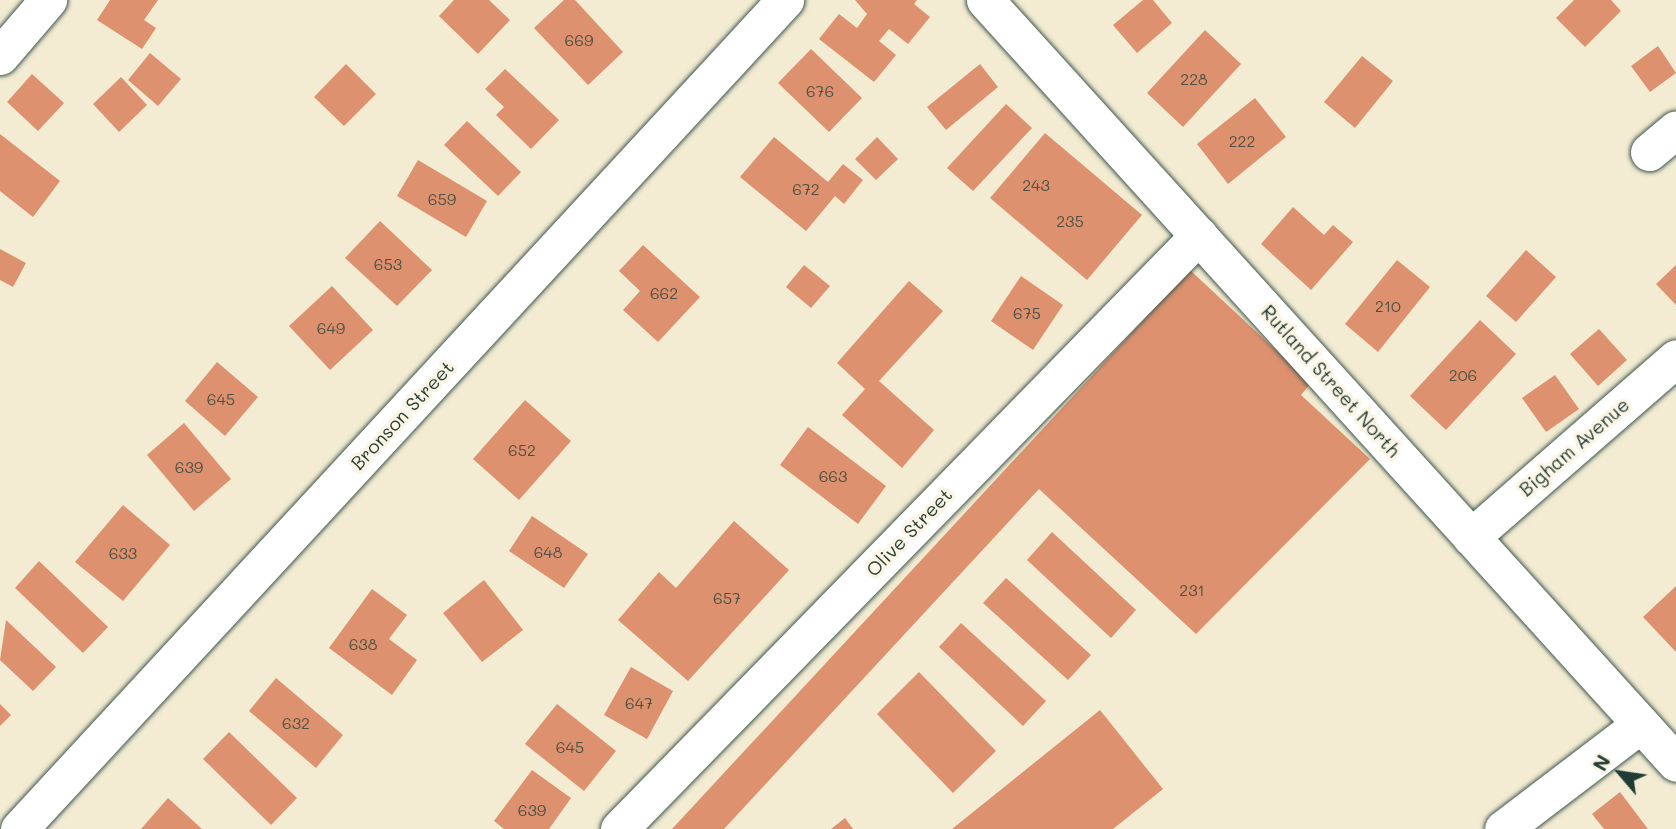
<!DOCTYPE html>
<html>
<head>
<meta charset="utf-8">
<style>
	body { margin:0 }
	#map { position:relative; width:1676px; height:829px; overflow:hidden; background:#f3ecd3; font-family:Mali,sans-serif }
	div>[style] { position:absolute }
	.building>* { inset:0; background:#dd916f }
	.roads { filter:drop-shadow(0 0 2px #3f574c) drop-shadow(0 0 2px #3f574c) }
	.street>* { height:37px; margin:-18.5px; padding:0 18.5px; transform-origin:18.5px; border-radius:18.5px; background:#fff }
	span { translate:-50% -50%; white-space:nowrap; text-align:center; line-height:1.15; -webkit-text-stroke:7px #fcf5e5; paint-order:stroke }
	.number-label { font-size:16px; color:#4e5243 }
	.number-label span { -webkit-text-stroke-width:0 }
	.street-label { font-size:19px; color:#1f3d34 }
	.north { position:absolute; left:1585px; top:738px; width:70px; height:70px; -webkit-text-stroke:5px #fcf5e5; paint-order:stroke; rotate:299deg; font-size:19px; font-weight:700; line-height:28px; text-align:center; color:#1f3d34 }
	.north::after { content:''; display:block; margin:auto; width:24px; height:32px; background:#1f3d34; clip-path:polygon(50% 0,100% 100%,50% 72%,0 100%) }
</style>
</head>
<body>
<div id="map">
	<div class="building">
		<i style="clip-path:polygon(110px 0,158px 0,144px 20px,156px 28px,142px 49px,97px 20px)"></i>
		<i style="clip-path:polygon(454px 0,489px 0,510px 20px,478px 54px,439px 16px)"></i>
		<i style="clip-path:polygon(564px 0,575px 0,623px 52px,588px 85px,534px 28px)"></i>
		<i style="clip-path:polygon(855px 0,917px 0,914px 4px,930px 17px,908px 44px,889px 29px,879px 41px,896px 55px,874px 82px,819px 39px,839px 14px,857px 28px,867px 14px)"></i>
		<i style="clip-path:polygon(1143px 0,1153px 0,1172px 23px,1137px 53px,1113px 25px)"></i>
		<i style="clip-path:polygon(1574px 0,1611px 0,1621px 11px,1585px 47px,1556px 18px)"></i>
		<i style="clip-path:polygon(1205px 30px,1241px 64px,1183px 127px,1147px 93px)"></i>
		<i style="clip-path:polygon(1658px 46px,1676px 73px,1650px 92px,1631px 66px)"></i>
		<i style="clip-path:polygon(811px 49px,862px 98px,829px 132px,778px 83px)"></i>
		<i style="clip-path:polygon(150px 53px,181px 79px,158px 106px,128px 80px)"></i>
		<i style="clip-path:polygon(1362px 56px,1393px 81px,1355px 128px,1324px 102px)"></i>
		<i style="clip-path:polygon(346px 64px,376px 94px,344px 126px,314px 97px)"></i>
		<i style="clip-path:polygon(980px 64px,998px 87px,946px 130px,927px 107px)"></i>
		<i style="clip-path:polygon(505px 69px,559px 120px,531px 149px,496px 115px,504px 107px,485px 89px)"></i>
		<i style="clip-path:polygon(32px 74px,64px 103px,38px 131px,7px 102px)"></i>
		<i style="clip-path:polygon(121px 77px,147px 105px,119px 132px,93px 104px)"></i>
		<i style="clip-path:polygon(1255px 98px,1286px 137px,1228px 184px,1197px 144px)"></i>
		<i style="clip-path:polygon(1006px 104px,1032px 128px,973px 191px,947px 168px)"></i>
		<i style="clip-path:polygon(467px 121px,521px 172px,498px 196px,444px 145px)"></i>
		<i style="clip-path:polygon(1045px 133px,1142px 215px,1087px 280px,990px 198px)"></i>
		<i style="clip-path:polygon(0 134px,60px 181px,33px 217px,0 191px)"></i>
		<i style="clip-path:polygon(774px 137px,828px 182px,843px 164px,863px 180px,844px 204px,835px 196px,806px 231px,740px 177px)"></i>
		<i style="clip-path:polygon(877px 137px,898px 159px,876px 180px,855px 159px)"></i>
		<i style="clip-path:polygon(418px 160px,487px 201px,466px 237px,397px 196px)"></i>
		<i style="clip-path:polygon(1293px 207px,1324px 235px,1333px 225px,1353px 242px,1311px 290px,1261px 244px)"></i>
		<i style="clip-path:polygon(380px 221px,432px 270px,397px 306px,345px 258px)"></i>
		<i style="clip-path:polygon(643px 245px,700px 297px,658px 342px,623px 310px,640px 291px,619px 271px)"></i>
		<i style="clip-path:polygon(0 249px,26px 263px,13px 287px,0 280px)"></i>
		<i style="clip-path:polygon(1526px 250px,1556px 277px,1516px 322px,1486px 296px)"></i>
		<i style="clip-path:polygon(1397px 260px,1430px 287px,1378px 352px,1345px 324px)"></i>
		<i style="clip-path:polygon(804px 265px,830px 286px,811px 308px,786px 287px)"></i>
		<i style="clip-path:polygon(1676px 265px,1676px 305px,1656px 284px)"></i>
		<i style="clip-path:polygon(1190px 270px,1311px 383px,1301px 395px,1370px 459px,1196px 634px,1039px 489px,724px 829px,672px 829px)"></i>
		<i style="clip-path:polygon(1021px 276px,1063px 305px,1033px 350px,991px 321px)"></i>
		<i style="clip-path:polygon(909px 281px,943px 311px,879px 381px,934px 430px,902px 468px,842px 415px,865px 389px,837px 363px)"></i>
		<i style="clip-path:polygon(332px 286px,373px 330px,330px 370px,289px 326px)"></i>
		<i style="clip-path:polygon(1480px 320px,1516px 354px,1446px 430px,1410px 396px)"></i>
		<i style="clip-path:polygon(1599px 329px,1627px 360px,1598px 386px,1570px 354px)"></i>
		<i style="clip-path:polygon(217px 362px,258px 397px,225px 436px,185px 401px)"></i>
		<i style="clip-path:polygon(1555px 375px,1579px 409px,1546px 432px,1522px 398px)"></i>
		<i style="clip-path:polygon(525px 400px,571px 441px,519px 500px,473px 459px)"></i>
		<i style="clip-path:polygon(184px 423px,231px 479px,194px 511px,147px 455px)"></i>
		<i style="clip-path:polygon(808px 427px,886px 486px,858px 524px,780px 465px)"></i>
		<i style="clip-path:polygon(123px 505px,170px 545px,123px 601px,75px 562px)"></i>
		<i style="clip-path:polygon(532px 516px,588px 554px,564px 588px,509px 551px)"></i>
		<i style="clip-path:polygon(734px 521px,789px 570px,688px 681px,618px 620px,659px 572px,676px 588px)"></i>
		<i style="clip-path:polygon(1052px 532px,1136px 610px,1111px 638px,1027px 560px)"></i>
		<i style="clip-path:polygon(39px 561px,108px 627px,83px 653px,15px 588px)"></i>
		<i style="clip-path:polygon(1006px 578px,1091px 655px,1068px 680px,983px 603px)"></i>
		<i style="clip-path:polygon(484px 580px,523px 630px,482px 662px,443px 613px)"></i>
		<i style="clip-path:polygon(1676px 586px,1676px 652px,1643px 617px)"></i>
		<i style="clip-path:polygon(372px 589px,407px 615px,389px 639px,417px 660px,392px 695px,329px 648px)"></i>
		<i style="clip-path:polygon(6px 620px,56px 667px,33px 691px,0 660px)"></i>
		<i style="clip-path:polygon(961px 623px,1046px 701px,1023px 726px,939px 647px)"></i>
		<i style="clip-path:polygon(631px 667px,673px 691px,647px 739px,604px 715px)"></i>
		<i style="clip-path:polygon(919px 672px,996px 751px,953px 793px,877px 714px)"></i>
		<i style="clip-path:polygon(276px 678px,343px 735px,316px 768px,249px 711px)"></i>
		<i style="clip-path:polygon(0 704px,11px 715px,0 726px)"></i>
		<i style="clip-path:polygon(557px 704px,616px 751px,584px 791px,525px 744px)"></i>
		<i style="clip-path:polygon(1100px 710px,1163px 789px,1113px 829px,952px 829px)"></i>
		<i style="clip-path:polygon(229px 732px,297px 798px,271px 825px,203px 759px)"></i>
		<i style="clip-path:polygon(532px 770px,571px 798px,549px 829px,504px 829px,494px 821px)"></i>
		<i style="clip-path:polygon(1620px 792px,1648px 829px,1604px 829px,1592px 814px)"></i>
		<i style="clip-path:polygon(168px 798px,202px 829px,141px 829px)"></i>
		<i style="clip-path:polygon(845px 818px,853px 829px,831px 829px)"></i>
	</div>
	<div class="roads">
		<div class="street">
			<i style="left:985px;top:0;width:1029px;rotate:47.83deg"></i>
			<i style="left:0;top:56px;width:74px;rotate:-49.4deg"></i>
			<i style="left:1649px;top:152px;width:35px;rotate:-40deg"></i>
			<i style="left:1471px;top:537px;width:272px;rotate:-41.1deg"></i>
			<i style="left:19px;top:829px;width:1129px;rotate:-47.26deg"></i>
			<i style="left:619px;top:829px;width:830px;rotate:-45.68deg"></i>
			<i style="left:1503px;top:829px;width:173px;rotate:-37.3deg"></i>
		</div>
	</div>
	<div class="number-label">
		<span style="left:579px;top:40px">669</span>
		<span style="left:1194px;top:79px">228</span>
		<span style="left:820px;top:91px">676</span>
		<span style="left:1242px;top:141px">222</span>
		<span style="left:1036px;top:185px">243</span>
		<span style="left:806px;top:189px">672</span>
		<span style="left:442px;top:199px">659</span>
		<span style="left:1070px;top:221px">235</span>
		<span style="left:388px;top:264px">653</span>
		<span style="left:664px;top:293px">662</span>
		<span style="left:1388px;top:306px">210</span>
		<span style="left:1027px;top:313px">675</span>
		<span style="left:331px;top:328px">649</span>
		<span style="left:1463px;top:375px">206</span>
		<span style="left:221px;top:399px">645</span>
		<span style="left:522px;top:450px">652</span>
		<span style="left:189px;top:467px">639</span>
		<span style="left:833px;top:476px">663</span>
		<span style="left:548px;top:552px">648</span>
		<span style="left:123px;top:553px">633</span>
		<span style="left:1192px;top:590px">231</span>
		<span style="left:727px;top:598px">657</span>
		<span style="left:363px;top:644px">638</span>
		<span style="left:639px;top:703px">647</span>
		<span style="left:296px;top:723px">632</span>
		<span style="left:570px;top:747px">645</span>
		<span style="left:532px;top:810px">639</span>
	</div>
	<div class="street-label">
		<span style="left:1331px;top:381px;rotate:48deg">Rutland Street North</span>
		<span style="left:402px;top:415px;rotate:-47deg">Bronson Street</span>
		<span style="left:1574px;top:447px;rotate:-41deg">Bigham Avenue</span>
		<span style="left:909px;top:532px;rotate:-46deg">Olive Street</span>
	</div>
	<div class="north">N</div>
</div>
</body>
</html>
